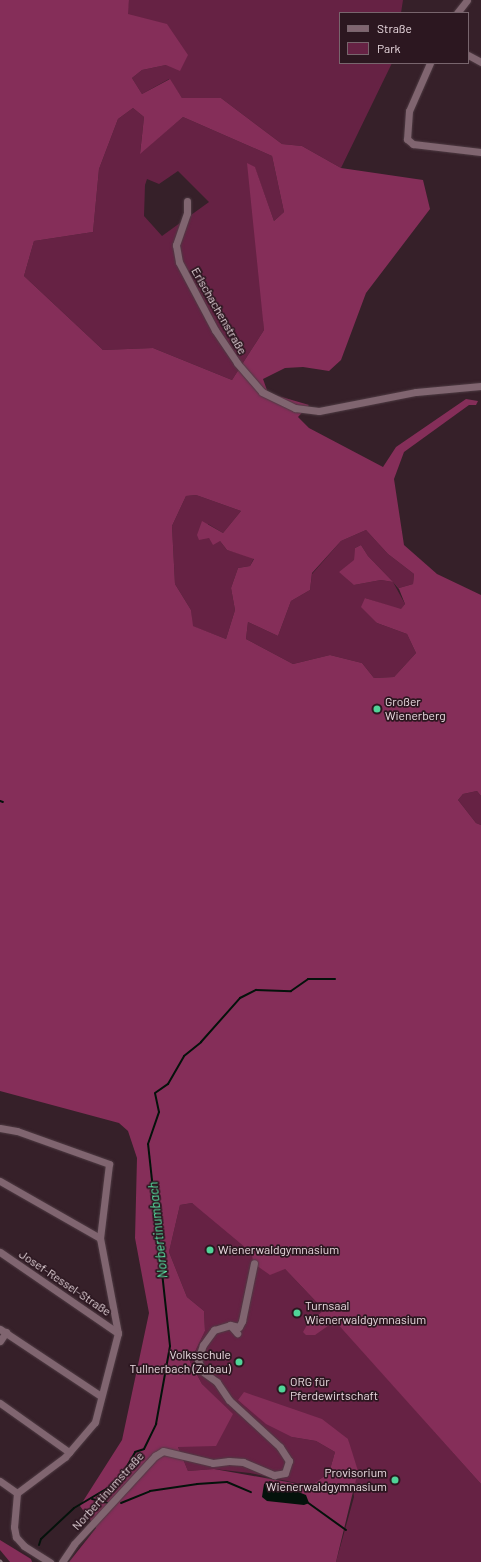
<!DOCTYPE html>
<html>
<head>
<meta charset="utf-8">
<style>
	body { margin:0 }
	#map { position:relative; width:481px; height:1562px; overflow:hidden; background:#362029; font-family:Barlow,sans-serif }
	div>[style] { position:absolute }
	.green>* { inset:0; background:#624 }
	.forest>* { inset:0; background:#852e59 }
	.water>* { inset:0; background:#04120b }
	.stream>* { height:2px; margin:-1px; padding:0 1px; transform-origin:1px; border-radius:1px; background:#04120b }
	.roads { filter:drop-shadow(0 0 1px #4e3b43) drop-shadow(0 0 1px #4e3b43) }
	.minor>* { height:7px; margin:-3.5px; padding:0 3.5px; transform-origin:3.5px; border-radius:3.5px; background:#806570 }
	.rail>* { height:2px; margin-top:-1px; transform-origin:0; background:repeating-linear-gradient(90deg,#8d7a82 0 8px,transparent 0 12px) }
	.dots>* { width:11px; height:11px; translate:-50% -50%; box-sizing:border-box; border:2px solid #2c1720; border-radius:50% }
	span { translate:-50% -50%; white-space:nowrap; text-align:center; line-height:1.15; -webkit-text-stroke:3.5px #2c1720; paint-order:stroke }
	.street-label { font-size:12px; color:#eadae0 }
	.poi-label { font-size:12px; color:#eadae0 }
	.left { translate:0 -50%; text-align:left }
	.right { translate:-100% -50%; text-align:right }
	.water-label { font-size:13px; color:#5aedaa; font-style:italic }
	.legend { position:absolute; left:339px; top:12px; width:130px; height:52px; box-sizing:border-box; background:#2c1720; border:1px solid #78656d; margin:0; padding:5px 7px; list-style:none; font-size:12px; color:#eadae0 }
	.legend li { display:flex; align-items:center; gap:8px; height:20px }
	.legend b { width:20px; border:1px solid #78656d }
</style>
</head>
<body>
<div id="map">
	<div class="green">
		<i style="clip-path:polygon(129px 0,403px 0,401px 13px,340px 13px,340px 63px,392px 63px,341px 168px,302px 146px,282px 144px,221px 98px,182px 98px,169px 79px,142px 94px,132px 78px,142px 70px,166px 65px,127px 14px)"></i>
		<i style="clip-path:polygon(evenodd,133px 108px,144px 117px,140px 153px,183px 117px,272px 156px,284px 212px,274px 221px,255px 168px,264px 330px,232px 380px,153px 348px,103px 350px,24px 276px,34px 241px,93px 232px,99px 169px,118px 119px,133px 108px,178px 171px,209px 202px,162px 236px,144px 216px,145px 185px,147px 179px,159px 184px,178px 171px)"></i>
		<i style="clip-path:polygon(196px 495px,241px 511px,223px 533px,208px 524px,209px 538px,220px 541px,227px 550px,254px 558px,250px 566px,238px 568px,231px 588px,235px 610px,226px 639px,192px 626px,191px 610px,175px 584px,172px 526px,186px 496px)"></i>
		<i style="clip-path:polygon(366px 530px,388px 554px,414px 574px,413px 584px,399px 588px,368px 556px,361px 545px,355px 548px,354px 585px,381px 580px,393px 582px,405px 604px,401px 610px,365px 598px,377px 623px,407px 634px,416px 653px,394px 677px,374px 678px,362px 663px,330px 655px,293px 664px,246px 639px,248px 622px,278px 636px,291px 601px,310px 590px,312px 574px,341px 541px)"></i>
		<i style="clip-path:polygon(477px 791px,481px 796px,481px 825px,476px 823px,458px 800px,463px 794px)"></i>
		<i style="clip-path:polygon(192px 1203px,285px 1269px,324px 1310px,308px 1323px,336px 1321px,481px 1484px,481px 1562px,336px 1562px,354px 1497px,348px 1439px,292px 1437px,316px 1441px,335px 1452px,329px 1473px,310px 1486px,250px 1473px,214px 1469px,188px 1471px,178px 1447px,232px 1414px,202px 1384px,190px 1362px,205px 1331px,204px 1311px,187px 1297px,169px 1252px,180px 1205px)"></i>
	</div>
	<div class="forest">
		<i style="clip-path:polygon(evenodd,0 0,129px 0,128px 14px,167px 24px,188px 55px,180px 71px,166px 65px,142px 70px,132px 78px,142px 94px,170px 79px,182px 98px,221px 98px,282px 144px,302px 146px,341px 168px,423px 180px,430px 209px,366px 293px,341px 360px,329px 371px,303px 367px,285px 368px,263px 379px,268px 393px,309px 405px,298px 417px,309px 428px,383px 467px,396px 447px,466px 399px,478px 401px,476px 405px,469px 405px,404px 452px,394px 479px,404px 545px,437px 574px,481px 595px,481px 796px,477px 791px,463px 794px,458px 800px,476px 823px,481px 825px,481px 1484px,335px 1321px,315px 1335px,306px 1335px,303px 1332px,308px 1323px,324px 1310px,285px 1269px,270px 1275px,253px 1263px,252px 1253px,192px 1203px,180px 1205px,169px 1252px,187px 1297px,204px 1311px,205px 1331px,190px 1362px,202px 1384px,233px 1414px,216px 1446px,178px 1447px,188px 1471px,214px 1469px,310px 1486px,329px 1473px,335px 1452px,316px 1441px,292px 1437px,266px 1424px,238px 1400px,244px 1392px,322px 1419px,348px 1439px,358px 1471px,336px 1562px,69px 1562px,96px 1528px,80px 1506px,122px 1440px,149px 1313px,135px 1238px,137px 1158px,128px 1131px,119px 1123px,0 1091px,0 0,133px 108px,144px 117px,140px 154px,183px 117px,272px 156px,284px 212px,274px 221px,255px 167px,247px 163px,264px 330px,232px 380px,153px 348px,103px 350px,24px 276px,34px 241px,93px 232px,99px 169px,118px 119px,133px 108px,0 0,196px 495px,241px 511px,223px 533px,202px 521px,197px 535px,199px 540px,209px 538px,213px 545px,220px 541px,227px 550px,254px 559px,250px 566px,238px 568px,231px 588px,235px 610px,226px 639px,193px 626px,191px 610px,175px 584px,172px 526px,186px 496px,196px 495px,0 0,366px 530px,388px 554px,414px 574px,413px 584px,399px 588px,368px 556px,361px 545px,355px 548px,354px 560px,339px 572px,354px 585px,381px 580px,393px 582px,399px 589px,405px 604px,401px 609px,365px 598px,361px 607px,377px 623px,407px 634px,416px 653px,394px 677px,374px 678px,362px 663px,330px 655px,293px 664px,246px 639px,248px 622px,278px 636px,291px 601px,310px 590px,312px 573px,341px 541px,366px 530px)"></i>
		<i style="clip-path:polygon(0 1540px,31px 1559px,32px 1562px,10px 1562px,0 1550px)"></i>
	</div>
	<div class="water">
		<i style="clip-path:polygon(270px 1481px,306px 1495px,309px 1503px,304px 1505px,267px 1501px,262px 1497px,264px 1484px)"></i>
	</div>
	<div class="stream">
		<i style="left:0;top:801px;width:3px;rotate:18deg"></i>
		<i style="left:92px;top:1499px;width:16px;rotate:14deg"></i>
		<i style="left:307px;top:1502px;width:48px;rotate:35.7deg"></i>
		<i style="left:121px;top:1503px;width:31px;rotate:-22deg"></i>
		<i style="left:150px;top:1491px;width:48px;rotate:-8.5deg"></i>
		<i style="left:197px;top:1484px;width:30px;rotate:-4deg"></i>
		<i style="left:227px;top:1482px;width:26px;rotate:23deg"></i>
		<i style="left:39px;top:1545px;width:6px;rotate:-72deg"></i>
		<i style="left:41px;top:1539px;width:45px;rotate:-43.2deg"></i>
		<i style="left:74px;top:1508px;width:51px;rotate:-30.6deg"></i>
		<i style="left:118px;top:1482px;width:34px;rotate:-60deg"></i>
		<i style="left:135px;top:1452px;width:9px;rotate:-18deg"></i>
		<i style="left:144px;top:1449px;width:28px;rotate:-64deg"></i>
		<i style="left:156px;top:1424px;width:79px;rotate:-79.8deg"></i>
		<i style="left:170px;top:1346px;width:203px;rotate:-96.2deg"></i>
		<i style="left:148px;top:1144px;width:34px;rotate:-71deg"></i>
		<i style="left:159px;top:1112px;width:19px;rotate:-102deg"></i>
		<i style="left:155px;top:1093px;width:16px;rotate:-35deg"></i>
		<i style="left:168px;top:1084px;width:32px;rotate:-60deg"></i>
		<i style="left:184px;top:1056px;width:22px;rotate:-39deg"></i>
		<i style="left:201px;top:1042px;width:59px;rotate:-48.4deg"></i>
		<i style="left:240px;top:998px;width:18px;rotate:-27deg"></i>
		<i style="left:256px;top:990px;width:35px;rotate:2deg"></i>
		<i style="left:291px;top:991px;width:21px;rotate:-35deg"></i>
		<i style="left:308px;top:979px;width:27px"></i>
	</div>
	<div class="roads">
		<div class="minor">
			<i style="left:457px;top:13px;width:16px;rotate:-52deg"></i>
			<i style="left:468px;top:55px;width:15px;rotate:28deg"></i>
			<i style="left:430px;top:63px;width:52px;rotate:113.6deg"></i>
			<i style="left:409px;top:111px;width:28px;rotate:94deg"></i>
			<i style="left:407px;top:139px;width:8px;rotate:40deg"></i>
			<i style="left:413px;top:144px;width:68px;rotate:6.7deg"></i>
			<i style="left:187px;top:201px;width:12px;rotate:90deg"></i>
			<i style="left:187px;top:213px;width:34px;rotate:109deg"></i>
			<i style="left:176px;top:245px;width:17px;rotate:80deg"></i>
			<i style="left:179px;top:262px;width:77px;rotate:62.1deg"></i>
			<i style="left:215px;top:330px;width:40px;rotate:56deg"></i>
			<i style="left:237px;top:363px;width:38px;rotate:49deg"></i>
			<i style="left:262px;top:392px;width:37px;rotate:26deg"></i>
			<i style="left:295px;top:408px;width:24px;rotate:7deg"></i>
			<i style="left:319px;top:411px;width:99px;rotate:-11.1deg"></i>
			<i style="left:416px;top:392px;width:65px;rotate:-5.3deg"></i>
			<i style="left:0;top:1128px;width:17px;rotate:10deg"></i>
			<i style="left:17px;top:1131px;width:98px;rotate:19.7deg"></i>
			<i style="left:109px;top:1164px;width:75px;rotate:96.9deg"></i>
			<i style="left:100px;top:1238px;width:97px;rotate:79.3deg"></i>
			<i style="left:118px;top:1333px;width:92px;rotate:104.5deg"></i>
			<i style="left:95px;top:1422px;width:46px;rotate:130.6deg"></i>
			<i style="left:65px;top:1457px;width:60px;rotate:143.1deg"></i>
			<i style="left:17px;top:1493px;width:34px;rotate:95deg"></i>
			<i style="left:14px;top:1527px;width:10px;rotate:79deg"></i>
			<i style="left:16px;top:1537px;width:12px;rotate:48deg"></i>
			<i style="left:24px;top:1546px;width:31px;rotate:32deg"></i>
			<i style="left:0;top:1181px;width:115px;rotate:29.7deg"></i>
			<i style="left:0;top:1252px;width:143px;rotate:34.5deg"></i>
			<i style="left:230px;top:1325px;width:9px;rotate:13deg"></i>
			<i style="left:239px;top:1327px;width:7px;rotate:-63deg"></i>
			<i style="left:242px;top:1321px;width:59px;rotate:-78.3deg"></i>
			<i style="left:0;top:1329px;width:121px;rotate:33.6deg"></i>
			<i style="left:0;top:1341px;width:11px;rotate:-56deg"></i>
			<i style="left:0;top:1403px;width:85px;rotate:35.4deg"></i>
			<i style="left:0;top:1481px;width:21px;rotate:35deg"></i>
			<i style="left:62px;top:1562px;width:22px;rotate:-56deg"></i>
			<i style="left:74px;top:1544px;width:120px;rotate:-47.4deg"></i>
			<i style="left:155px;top:1456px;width:9px;rotate:-32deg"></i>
			<i style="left:163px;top:1451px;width:51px;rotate:13.5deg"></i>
			<i style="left:213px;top:1463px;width:16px;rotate:-7deg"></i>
			<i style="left:229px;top:1461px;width:14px;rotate:4deg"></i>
			<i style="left:243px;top:1462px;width:34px;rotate:23deg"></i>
			<i style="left:274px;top:1475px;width:11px;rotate:-10deg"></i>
			<i style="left:285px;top:1473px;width:13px;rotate:-72deg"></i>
			<i style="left:289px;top:1461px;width:17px;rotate:-123deg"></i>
			<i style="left:280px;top:1447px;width:69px;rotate:-137.3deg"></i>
			<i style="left:229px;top:1400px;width:22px;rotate:-124deg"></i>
			<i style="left:217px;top:1382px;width:19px;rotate:-144deg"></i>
			<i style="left:202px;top:1371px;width:12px;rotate:-110deg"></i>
			<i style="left:198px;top:1360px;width:16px;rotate:-72deg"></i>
			<i style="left:203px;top:1345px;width:19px;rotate:-54deg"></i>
			<i style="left:214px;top:1330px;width:17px;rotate:-17deg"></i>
			<i style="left:230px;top:1325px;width:11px;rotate:49deg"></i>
		</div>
	</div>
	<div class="rail">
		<i style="left:0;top:1560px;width:3px;rotate:45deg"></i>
	</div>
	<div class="dots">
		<i style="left:377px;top:709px;background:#50d398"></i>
		<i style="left:210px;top:1250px;background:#50d398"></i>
		<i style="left:297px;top:1313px;background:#50d398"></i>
		<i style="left:239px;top:1362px;background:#50d398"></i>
		<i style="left:282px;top:1389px;background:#50d398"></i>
		<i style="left:395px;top:1480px;background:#50d398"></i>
	</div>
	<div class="street-label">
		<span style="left:219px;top:311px;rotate:60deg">Erlschachenstraße</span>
		<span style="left:65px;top:1283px;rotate:34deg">Josef-Ressel-Straße</span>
		<span style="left:108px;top:1491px;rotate:-48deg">Norbertinumstraße</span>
	</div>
	<div class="poi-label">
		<span class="left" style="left:385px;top:709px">Großer<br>Wienerberg</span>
		<span class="left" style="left:218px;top:1250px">Wienerwaldgymnasium</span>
		<span class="left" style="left:305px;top:1313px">Turnsaal<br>Wienerwaldgymnasium</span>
		<span class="right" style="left:231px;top:1362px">Volksschule<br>Tullnerbach (Zubau)</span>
		<span class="left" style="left:290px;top:1389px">ORG für<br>Pferdewirtschaft</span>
		<span class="right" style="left:387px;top:1480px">Provisorium<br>Wienerwaldgymnasium</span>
	</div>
	<div class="water-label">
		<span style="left:158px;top:1230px;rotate:-96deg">Norbertinumbach</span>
	</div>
	<ul class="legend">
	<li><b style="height:5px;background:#806570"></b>Straße</li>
	<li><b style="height:11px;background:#624"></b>Park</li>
	</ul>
</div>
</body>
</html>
